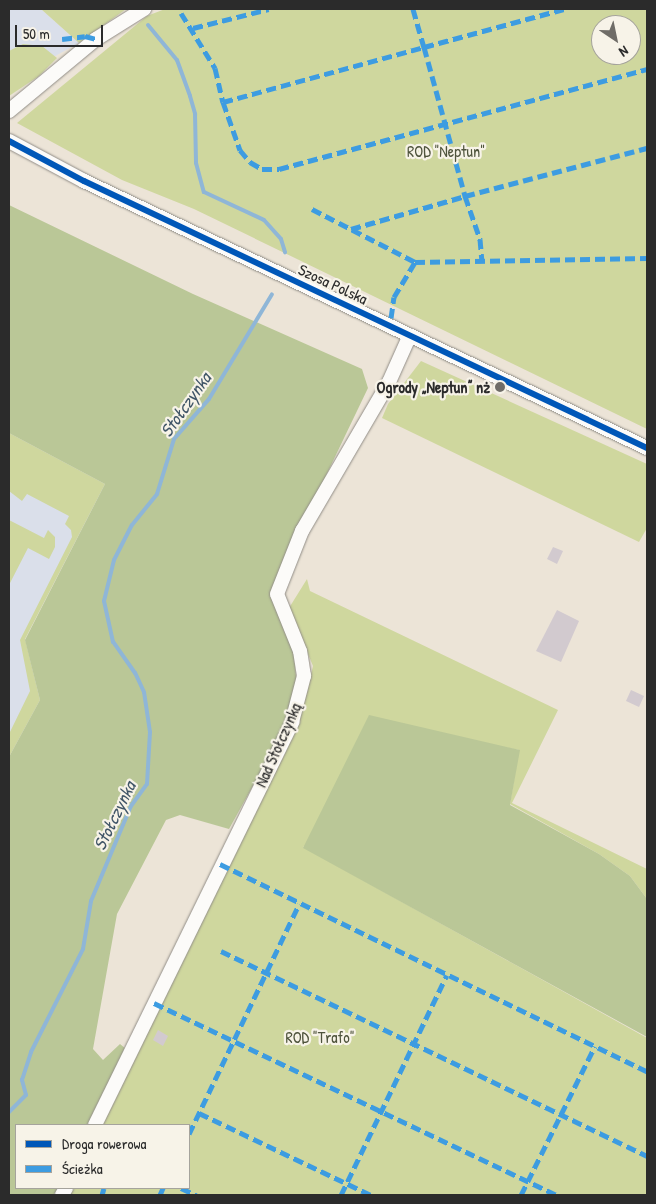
<!DOCTYPE html>
<html>
<head>
<meta charset="utf-8">
<style>
	body { margin:0 }
	#map { position:relative; width:656px; height:1204px; overflow:hidden; background:#ece4d7; font-family:"Patrick Hand",sans-serif }
	div>[style] { position:absolute }
	.built>* { inset:0; background:#dadfea }
	.green>* { inset:0; background:#cfd79e }
	.forest>* { inset:0; background:#bac797 }
	.stream>* { height:4px; margin:-2px; padding:0 2px; transform-origin:2px; border-radius:2px; background:#8fb6d7 }
	.building>* { inset:0; background:#d2cacf }
	.roads { filter:drop-shadow(0 0 1px #918d87) drop-shadow(0 0 1px #918d87) }
	.minor>* { height:14px; margin:-7px; padding:0 7px; transform-origin:7px; border-radius:7px; background:#fcfbf9 }
	.quiet>* { height:5px; margin-top:-2.5px; transform-origin:0; background:repeating-linear-gradient(90deg,#3d9ce1 0 10px,transparent 0 15px) }
	.cycleway>* { height:6px; margin:-3px; padding:0 3px; transform-origin:3px; border-radius:3px; background:#0057b8 }
	.dots>* { width:14px; height:14px; translate:-50% -50%; box-sizing:border-box; border:2px solid #f7f3e8; border-radius:50% }
	span { translate:-50% -50%; white-space:nowrap; text-align:center; line-height:1.15; -webkit-text-stroke:4.5px #f7f3e8; paint-order:stroke }
	.park-label { font-size:16px; color:#4e533c }
	.street-label { font-size:16px; color:#2b2b2b }
	.poi-label { font-size:16px; color:#2b2b2b; font-weight:700 }
	.right { translate:-100% -50%; text-align:right }
	.water-label { font-size:18px; color:#405567; font-style:italic }
	.frame { position:absolute; inset:0; border:10px solid #2b2b2b; pointer-events:none }
	.legend { position:absolute; left:15px; top:1124px; width:175px; height:65px; box-sizing:border-box; background:#f7f3e8; border:1px solid #a5a39c; margin:0; padding:6px 9px; list-style:none; font-size:15px; color:#2b2b2b }
	.legend li { display:flex; align-items:center; gap:10px; height:25px }
	.legend b { width:25px; border:1px solid #a5a39c }
	.north { position:absolute; left:591px; top:15px; width:50px; height:50px; box-sizing:border-box; background:#f7f3e8; border:1px solid #a5a39c; border-radius:50%; rotate:146deg; font-size:14px; font-weight:700; line-height:20px; text-align:center; color:#2b2b2b }
	.north::after { content:''; display:block; margin:auto; width:18px; height:22px; background:#6f6c67; clip-path:polygon(50% 0,100% 100%,50% 72%,0 100%) }
	.scale { position:absolute; left:15px; top:25px; width:88px; height:22px; box-sizing:border-box; border:2px solid #2b2b2b; border-top:0; padding-left:6px; font-size:15px; line-height:18px; white-space:nowrap; color:#2b2b2b; -webkit-text-stroke:4px #f7f3e8; paint-order:stroke }
</style>
</head>
<body>
<div id="map">
	<div class="built">
		<i style="clip-path:polygon(9px 9px,41px 9px,79px 43px,15px 78px,9px 73px)"></i>
		<i style="clip-path:polygon(9px 433px,105px 484px,25px 639px,40px 700px,9px 757px)"></i>
	</div>
	<div class="green">
		<i style="clip-path:polygon(41px 9px,126px 9px,79px 43px)"></i>
		<i style="clip-path:polygon(evenodd,165px 9px,647px 9px,647px 429px,194px 209px,122px 180px,17px 123px,147px 16px,165px 9px,601px 25px,631px 25px,631px 55px,601px 55px,601px 25px)"></i>
		<i style="clip-path:polygon(23px 44px,42px 46px,57px 58px,39px 76px,9px 96px,9px 51px)"></i>
		<i style="clip-path:polygon(421px 361px,647px 464px,647px 528px,639px 542px,382px 418px,388px 404px)"></i>
		<i style="clip-path:polygon(9px 433px,105px 484px,25px 639px,40px 700px,9px 757px,9px 734px,30px 691px,20px 640px,72px 537px,71px 530px,65px 524px,69px 516px,27px 494px,22px 501px,9px 491px)"></i>
		<i style="clip-path:polygon(9px 520px,44px 538px,48px 530px,55px 537px,55px 547px,49px 559px,28px 548px,9px 585px)"></i>
		<i style="clip-path:polygon(307px 579px,310px 591px,558px 710px,512px 803px,647px 869px,647px 899px,630px 876px,599px 854px,510px 804px,519px 750px,492px 745px,303px 847px,647px 1038px,647px 1195px,64px 1195px,68px 1188px,189px 1188px,189px 1125px,99px 1125px,305px 700px,313px 666px,289px 608px)"></i>
	</div>
	<div class="forest">
		<i style="clip-path:polygon(9px 205px,193px 294px,362px 369px,368px 388px,275px 582px,294px 654px,297px 688px,275px 746px,229px 829px,180px 815px,166px 820px,117px 914px,93px 1049px,103px 1060px,120px 1044px,126px 1049px,90px 1125px,16px 1125px,16px 1188px,58px 1188px,54px 1195px,9px 1195px,9px 757px,40px 700px,25px 640px,105px 484px,9px 433px)"></i>
		<i style="clip-path:polygon(369px 715px,520px 750px,510px 805px,599px 854px,630px 876px,647px 899px,647px 1037px,303px 848px)"></i>
	</div>
	<div class="stream">
		<i style="left:148px;top:25px;width:45px;rotate:50.4deg"></i>
		<i style="left:177px;top:60px;width:38px;rotate:70deg"></i>
		<i style="left:190px;top:96px;width:19px;rotate:74deg"></i>
		<i style="left:195px;top:114px;width:49px;rotate:88.8deg"></i>
		<i style="left:196px;top:163px;width:30px;rotate:75deg"></i>
		<i style="left:204px;top:192px;width:66px;rotate:25deg"></i>
		<i style="left:264px;top:220px;width:25px;rotate:48deg"></i>
		<i style="left:281px;top:239px;width:14px;rotate:73deg"></i>
		<i style="left:9px;top:1112px;width:24px;rotate:-45deg"></i>
		<i style="left:26px;top:1095px;width:16px;rotate:-105deg"></i>
		<i style="left:22px;top:1080px;width:29px;rotate:-72deg"></i>
		<i style="left:31px;top:1052px;width:115px;rotate:-63.2deg"></i>
		<i style="left:83px;top:949px;width:49px;rotate:-80.5deg"></i>
		<i style="left:91px;top:901px;width:103px;rotate:-67.2deg"></i>
		<i style="left:131px;top:806px;width:27px;rotate:-54deg"></i>
		<i style="left:147px;top:784px;width:52px;rotate:-86.7deg"></i>
		<i style="left:150px;top:732px;width:40px;rotate:-98.5deg"></i>
		<i style="left:144px;top:692px;width:21px;rotate:-115deg"></i>
		<i style="left:135px;top:673px;width:38px;rotate:-125deg"></i>
		<i style="left:113px;top:642px;width:42px;rotate:-102.4deg"></i>
		<i style="left:104px;top:601px;width:42px;rotate:-76.3deg"></i>
		<i style="left:114px;top:560px;width:39px;rotate:-63deg"></i>
		<i style="left:132px;top:525px;width:40px;rotate:-51deg"></i>
		<i style="left:157px;top:494px;width:58px;rotate:-72.8deg"></i>
		<i style="left:174px;top:439px;width:53px;rotate:-48.8deg"></i>
		<i style="left:209px;top:399px;width:122px;rotate:-59deg"></i>
	</div>
	<div class="building">
		<i style="clip-path:polygon(553px 547px,563px 551px,557px 564px,547px 559px)"></i>
		<i style="clip-path:polygon(557px 610px,579px 621px,561px 662px,536px 651px)"></i>
		<i style="clip-path:polygon(631px 690px,644px 696px,639px 707px,626px 701px)"></i>
		<i style="clip-path:polygon(158px 1030px,168px 1036px,163px 1046px,153px 1040px)"></i>
	</div>
	<div class="roads">
		<div class="minor">
			<i style="left:9px;top:111px;width:113px;rotate:-39.6deg"></i>
			<i style="left:96px;top:39px;width:57px;rotate:-32deg"></i>
			<i style="left:9px;top:141px;width:85px;rotate:28.1deg"></i>
			<i style="left:84px;top:181px;width:623px;rotate:25.37deg"></i>
			<i style="left:95px;top:1125px;width:449px;rotate:-63.9deg"></i>
			<i style="left:292px;top:722px;width:48px;rotate:-75.4deg"></i>
			<i style="left:304px;top:676px;width:25px;rotate:-99deg"></i>
			<i style="left:300px;top:651px;width:61px;rotate:-112deg"></i>
			<i style="left:277px;top:594px;width:68px;rotate:-68.4deg"></i>
			<i style="left:302px;top:531px;width:173px;rotate:-59.7deg"></i>
			<i style="left:389px;top:382px;width:51px;rotate:-65.9deg"></i>
			<i style="left:62px;top:1195px;width:8px;rotate:-60deg"></i>
		</div>
	</div>
	<div class="quiet">
		<i style="left:413px;top:9px;width:40px;rotate:74deg"></i>
		<i style="left:424px;top:47px;width:145px;rotate:-15.2deg"></i>
		<i style="left:181px;top:13px;width:65px;rotate:58.3deg"></i>
		<i style="left:215px;top:68px;width:35px;rotate:77deg"></i>
		<i style="left:223px;top:102px;width:208px;rotate:-15.3deg"></i>
		<i style="left:424px;top:47px;width:155px;rotate:74.6deg"></i>
		<i style="left:465px;top:196px;width:188px;rotate:-14.8deg"></i>
		<i style="left:193px;top:28px;width:78px;rotate:-14deg"></i>
		<i style="left:62px;top:39px;width:23px;rotate:-7deg"></i>
		<i style="left:85px;top:36px;width:11px;rotate:15deg"></i>
		<i style="left:223px;top:102px;width:51px;rotate:70.5deg"></i>
		<i style="left:240px;top:150px;width:16px;rotate:50deg"></i>
		<i style="left:250px;top:162px;width:14px;rotate:30deg"></i>
		<i style="left:262px;top:169px;width:17px"></i>
		<i style="left:279px;top:169px;width:381px;rotate:-15.2deg"></i>
		<i style="left:312px;top:209px;width:116px;rotate:27.2deg"></i>
		<i style="left:415px;top:262px;width:232px;rotate:-1deg"></i>
		<i style="left:351px;top:229px;width:119px;rotate:-16.1deg"></i>
		<i style="left:465px;top:196px;width:46px;rotate:70.8deg"></i>
		<i style="left:480px;top:239px;width:22px;rotate:85deg"></i>
		<i style="left:391px;top:318px;width:21px;rotate:-82deg"></i>
		<i style="left:394px;top:297px;width:41px;rotate:-59deg"></i>
		<i style="left:220px;top:864px;width:475px;rotate:25.9deg"></i>
		<i style="left:221px;top:951px;width:473px;rotate:25.7deg"></i>
		<i style="left:154px;top:1003px;width:446px;rotate:25.5deg"></i>
		<i style="left:199px;top:1113px;width:191px;rotate:25.5deg"></i>
		<i style="left:189px;top:1134px;width:255px;rotate:-64.4deg"></i>
		<i style="left:181px;top:1188px;width:17px;rotate:25deg"></i>
		<i style="left:102px;top:1195px;width:7px;rotate:-74deg"></i>
		<i style="left:160px;top:1195px;width:8px;rotate:-67deg"></i>
		<i style="left:341px;top:1195px;width:244px;rotate:-64.3deg"></i>
		<i style="left:521px;top:1195px;width:166px;rotate:-63.6deg"></i>
	</div>
	<div class="cycleway">
		<i style="left:9px;top:141px;width:85px;rotate:28.1deg"></i>
		<i style="left:84px;top:181px;width:623px;rotate:25.37deg"></i>
	</div>
	<div class="dots">
		<i style="left:500px;top:387px;background:#6f6c67"></i>
	</div>
	<div class="park-label">
		<span style="left:446px;top:151px">ROD "Neptun"</span>
		<span style="left:320px;top:1037px">ROD "Trafo"</span>
	</div>
	<div class="street-label">
		<span style="left:333px;top:284px;rotate:25deg">Szosa Polska</span>
		<span style="left:278px;top:745px;rotate:-66deg">Nad Stołczynką</span>
	</div>
	<div class="poi-label">
		<span class="right" style="left:490px;top:387px">Ogrody „Neptun” nż</span>
	</div>
	<div class="water-label">
		<span style="left:186px;top:405px;rotate:-55deg">Stołczynka</span>
		<span style="left:115px;top:816px;rotate:-64deg">Stołczynka</span>
	</div>
	<div class="frame"></div>
	<ul class="legend">
	<li><b style="height:6px;background:#0057b8"></b>Droga rowerowa</li>
	<li><b style="height:6px;background:#3d9ce1"></b>Ścieżka</li>
	</ul>
	<div class="north">N</div>
	<div class="scale">50 m</div>
</div>
</body>
</html>
